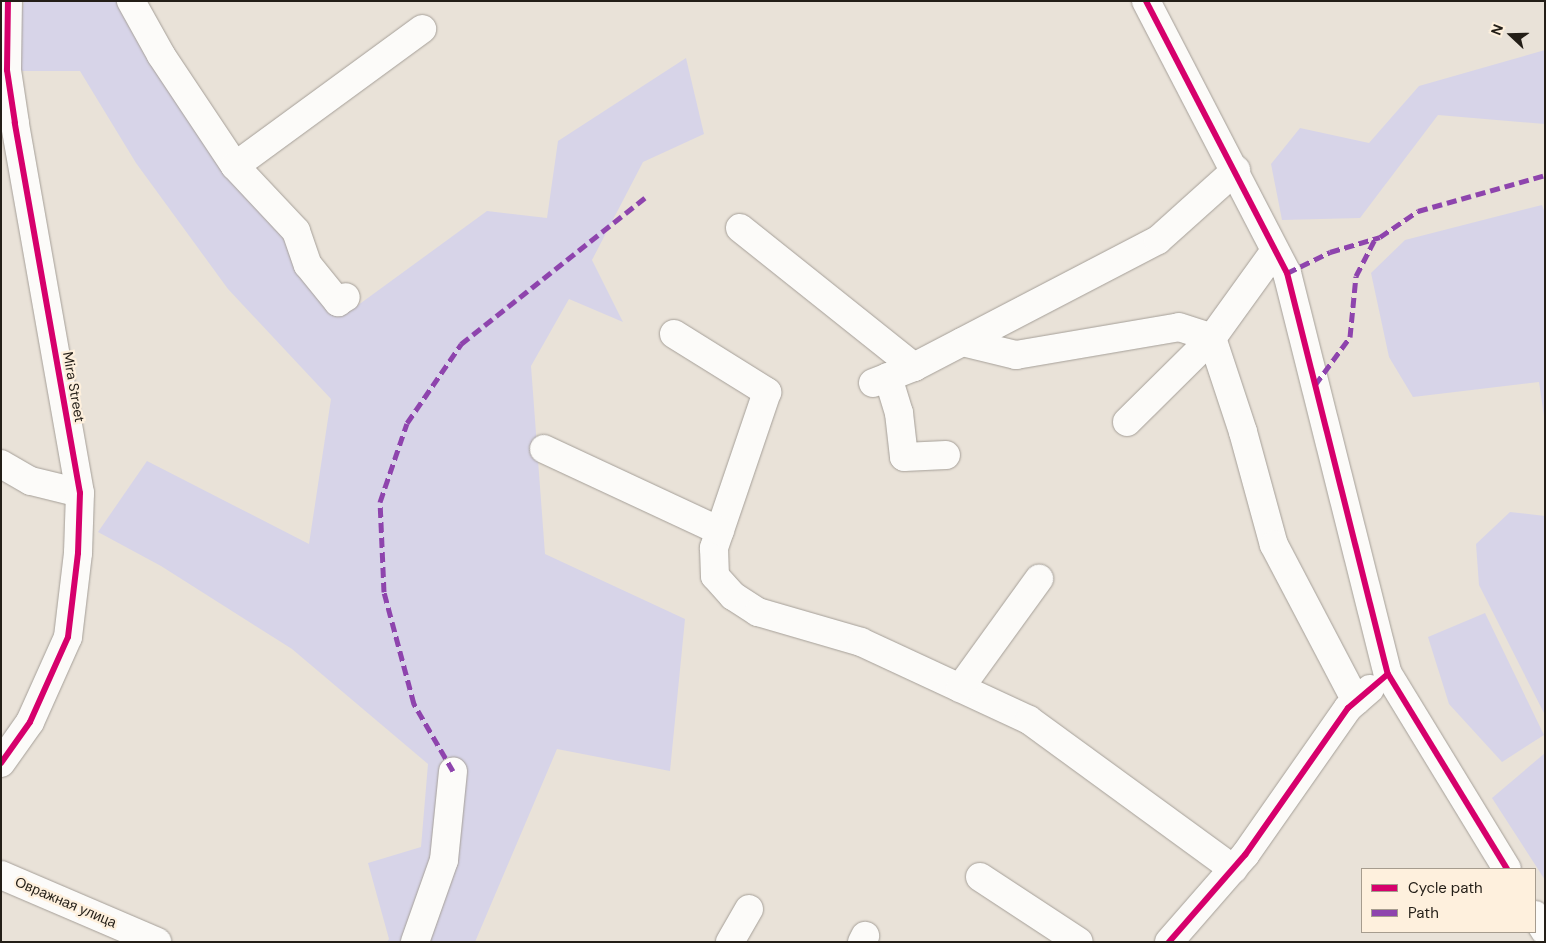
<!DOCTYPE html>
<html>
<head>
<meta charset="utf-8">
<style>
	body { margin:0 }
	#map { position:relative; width:1546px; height:943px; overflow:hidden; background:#e9e2d8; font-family:"DM Sans",sans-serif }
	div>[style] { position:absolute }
	.green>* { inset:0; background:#d7d4e8 }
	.roads { filter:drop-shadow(0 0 1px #a59f98) drop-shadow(0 0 1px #a59f98) }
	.minor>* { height:28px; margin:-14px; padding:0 14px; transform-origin:14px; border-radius:14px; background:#fcfbf9 }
	.quiet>* { height:5px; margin-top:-2.5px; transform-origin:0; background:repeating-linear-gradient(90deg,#8e44ad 0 10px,transparent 0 15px) }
	.cycleway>* { height:6px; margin:-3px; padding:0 3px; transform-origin:3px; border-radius:3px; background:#d6006c }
	span { translate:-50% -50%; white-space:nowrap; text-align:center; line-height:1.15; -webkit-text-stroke:4.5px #fef0dd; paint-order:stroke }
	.street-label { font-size:14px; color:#231e17 }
	.frame { position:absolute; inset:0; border:2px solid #231e17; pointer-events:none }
	.legend { position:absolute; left:1361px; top:868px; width:175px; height:65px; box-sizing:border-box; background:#fef0dd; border:1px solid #a69c8e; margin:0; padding:6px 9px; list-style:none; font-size:15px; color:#231e17 }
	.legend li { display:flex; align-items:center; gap:10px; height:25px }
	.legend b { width:25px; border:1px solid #a69c8e }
	.north { position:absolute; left:1486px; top:10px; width:50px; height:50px; -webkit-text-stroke:4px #fef0dd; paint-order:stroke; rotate:291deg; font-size:14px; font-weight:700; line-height:20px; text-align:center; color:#231e17 }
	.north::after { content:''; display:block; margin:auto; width:18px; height:22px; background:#231e17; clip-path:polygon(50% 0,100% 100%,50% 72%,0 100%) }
</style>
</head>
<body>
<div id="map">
	<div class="green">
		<i style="clip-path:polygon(24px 1px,125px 1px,279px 223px,350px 311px,487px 211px,547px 218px,558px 141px,686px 58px,704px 134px,643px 162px,592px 260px,623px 322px,569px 299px,531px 366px,545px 554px,685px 619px,670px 771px,557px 749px,475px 942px,387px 942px,389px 939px,368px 863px,421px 847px,428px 764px,292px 649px,161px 566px,98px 532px,147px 461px,309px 544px,331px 399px,228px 289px,136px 163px,80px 71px,11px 71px)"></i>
		<i style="clip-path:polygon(1545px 50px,1545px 124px,1438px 115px,1360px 218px,1282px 220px,1271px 164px,1300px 128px,1369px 143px,1419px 86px)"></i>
		<i style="clip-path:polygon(1542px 205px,1545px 213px,1545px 423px,1539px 382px,1413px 397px,1389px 357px,1371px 273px,1405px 240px)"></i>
		<i style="clip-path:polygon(1510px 512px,1545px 516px,1545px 715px,1479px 585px,1476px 544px)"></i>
		<i style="clip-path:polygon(1485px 613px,1544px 735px,1502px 762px,1449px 704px,1428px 637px)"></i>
		<i style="clip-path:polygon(1545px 753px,1545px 880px,1492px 798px)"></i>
	</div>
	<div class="roads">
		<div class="minor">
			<i style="left:131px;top:1px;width:62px;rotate:60.9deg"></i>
			<i style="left:161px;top:55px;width:133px;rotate:56.3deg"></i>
			<i style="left:235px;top:166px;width:89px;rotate:46.8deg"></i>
			<i style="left:296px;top:231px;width:36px;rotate:71deg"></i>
			<i style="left:308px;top:265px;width:48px;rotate:51deg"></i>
			<i style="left:338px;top:302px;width:9px;rotate:-32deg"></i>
			<i style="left:1146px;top:1px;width:306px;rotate:62.6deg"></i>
			<i style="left:1287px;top:273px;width:414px;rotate:75.9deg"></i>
			<i style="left:1388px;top:674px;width:228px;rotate:58.6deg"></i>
			<i style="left:235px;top:166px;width:232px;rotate:-36.2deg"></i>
			<i style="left:740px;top:228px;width:223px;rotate:38.6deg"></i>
			<i style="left:1274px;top:252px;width:106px;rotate:125.8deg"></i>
			<i style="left:1212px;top:338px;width:99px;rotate:71.7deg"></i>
			<i style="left:1243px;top:432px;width:117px;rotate:74.7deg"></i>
			<i style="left:1274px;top:545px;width:176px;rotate:62.3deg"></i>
			<i style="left:674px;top:334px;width:110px;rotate:31.9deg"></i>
			<i style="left:767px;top:392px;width:165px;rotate:108.8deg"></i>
			<i style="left:714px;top:548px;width:28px;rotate:88deg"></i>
			<i style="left:715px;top:576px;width:27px;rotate:48deg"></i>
			<i style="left:733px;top:596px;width:30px;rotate:33deg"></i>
			<i style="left:758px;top:612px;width:107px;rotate:16.2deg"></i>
			<i style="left:861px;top:642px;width:185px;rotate:24.9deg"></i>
			<i style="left:1029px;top:720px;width:253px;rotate:36.1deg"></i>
			<i style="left:962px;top:342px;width:56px;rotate:13.5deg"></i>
			<i style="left:1016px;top:355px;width:165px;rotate:-9.7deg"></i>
			<i style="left:1179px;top:327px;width:35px;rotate:18deg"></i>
			<i style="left:888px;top:377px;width:38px;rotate:73deg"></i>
			<i style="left:899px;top:413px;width:44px;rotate:83.5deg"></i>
			<i style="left:904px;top:457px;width:42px;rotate:-2.7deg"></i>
			<i style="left:873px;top:383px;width:44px;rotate:-21.3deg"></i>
			<i style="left:914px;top:367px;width:275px;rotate:-27.5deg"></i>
			<i style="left:1158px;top:240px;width:105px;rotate:-41.9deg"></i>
			<i style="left:1127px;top:422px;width:120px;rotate:-44.7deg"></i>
			<i style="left:544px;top:449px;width:194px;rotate:25deg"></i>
			<i style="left:1px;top:464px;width:34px;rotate:30deg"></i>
			<i style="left:31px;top:481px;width:50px;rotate:13.8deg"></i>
			<i style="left:960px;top:688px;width:135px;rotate:-54.1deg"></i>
			<i style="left:1px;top:763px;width:50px;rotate:-54.7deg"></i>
			<i style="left:30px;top:722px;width:93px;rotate:-65.9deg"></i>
			<i style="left:68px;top:637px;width:85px;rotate:-83.2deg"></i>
			<i style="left:78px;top:553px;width:60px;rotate:-88.1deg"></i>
			<i style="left:80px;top:493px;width:376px;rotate:-100deg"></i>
			<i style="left:15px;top:123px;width:54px;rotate:-98.6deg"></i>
			<i style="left:7px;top:70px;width:69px;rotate:-89.2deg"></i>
			<i style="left:1px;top:875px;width:170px;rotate:23.2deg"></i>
			<i style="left:980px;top:877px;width:118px;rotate:33.3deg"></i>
			<i style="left:1535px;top:915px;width:19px;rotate:58deg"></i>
			<i style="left:415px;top:942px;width:87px;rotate:-70.5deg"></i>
			<i style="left:444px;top:860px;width:89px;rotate:-84.2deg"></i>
			<i style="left:730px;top:942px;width:38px;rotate:-60deg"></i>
			<i style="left:862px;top:942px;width:7px;rotate:-63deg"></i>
			<i style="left:1169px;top:942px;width:116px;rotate:-48.9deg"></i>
			<i style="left:1245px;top:855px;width:179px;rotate:-55deg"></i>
			<i style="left:1348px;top:708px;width:29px;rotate:-41deg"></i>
		</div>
	</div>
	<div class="quiet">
		<i style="left:1287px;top:273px;width:48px;rotate:-26deg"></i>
		<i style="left:1330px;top:252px;width:52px;rotate:-16.7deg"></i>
		<i style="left:1380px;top:237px;width:46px;rotate:-34.4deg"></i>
		<i style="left:1418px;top:211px;width:132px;rotate:-15.8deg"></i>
		<i style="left:1315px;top:385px;width:59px;rotate:-53.9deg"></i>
		<i style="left:1350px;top:337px;width:61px;rotate:-84.4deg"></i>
		<i style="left:1356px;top:276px;width:42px;rotate:-62.8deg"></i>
		<i style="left:453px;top:771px;width:78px;rotate:-120.2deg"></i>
		<i style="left:414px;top:704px;width:116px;rotate:-105deg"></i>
		<i style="left:384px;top:592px;width:90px;rotate:-92.5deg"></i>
		<i style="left:380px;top:502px;width:83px;rotate:-71.1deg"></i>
		<i style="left:407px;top:423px;width:96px;rotate:-55.6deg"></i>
		<i style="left:461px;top:344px;width:239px;rotate:-38.5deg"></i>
	</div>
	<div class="cycleway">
		<i style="left:1146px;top:1px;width:306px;rotate:62.6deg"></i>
		<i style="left:1287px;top:273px;width:414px;rotate:75.9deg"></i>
		<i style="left:1388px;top:674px;width:228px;rotate:58.6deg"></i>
		<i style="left:1px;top:763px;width:50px;rotate:-54.7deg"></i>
		<i style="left:30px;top:722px;width:93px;rotate:-65.9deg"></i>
		<i style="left:68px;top:637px;width:85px;rotate:-83.2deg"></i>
		<i style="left:78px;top:553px;width:60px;rotate:-88.1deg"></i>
		<i style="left:80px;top:493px;width:376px;rotate:-100deg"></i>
		<i style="left:15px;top:123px;width:54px;rotate:-98.6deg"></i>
		<i style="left:7px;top:70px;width:69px;rotate:-89.2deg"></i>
		<i style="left:1169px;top:942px;width:116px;rotate:-48.9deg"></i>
		<i style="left:1245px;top:855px;width:179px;rotate:-55deg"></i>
		<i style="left:1348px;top:708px;width:52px;rotate:-40.4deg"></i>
	</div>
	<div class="street-label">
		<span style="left:74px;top:387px;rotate:80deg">Mira Street</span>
		<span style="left:66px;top:902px;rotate:23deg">Овражная улица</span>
	</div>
	<div class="frame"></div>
	<ul class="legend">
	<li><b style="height:6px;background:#d6006c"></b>Cycle path</li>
	<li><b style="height:6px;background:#8e44ad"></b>Path</li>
	</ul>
	<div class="north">N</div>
</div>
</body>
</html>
